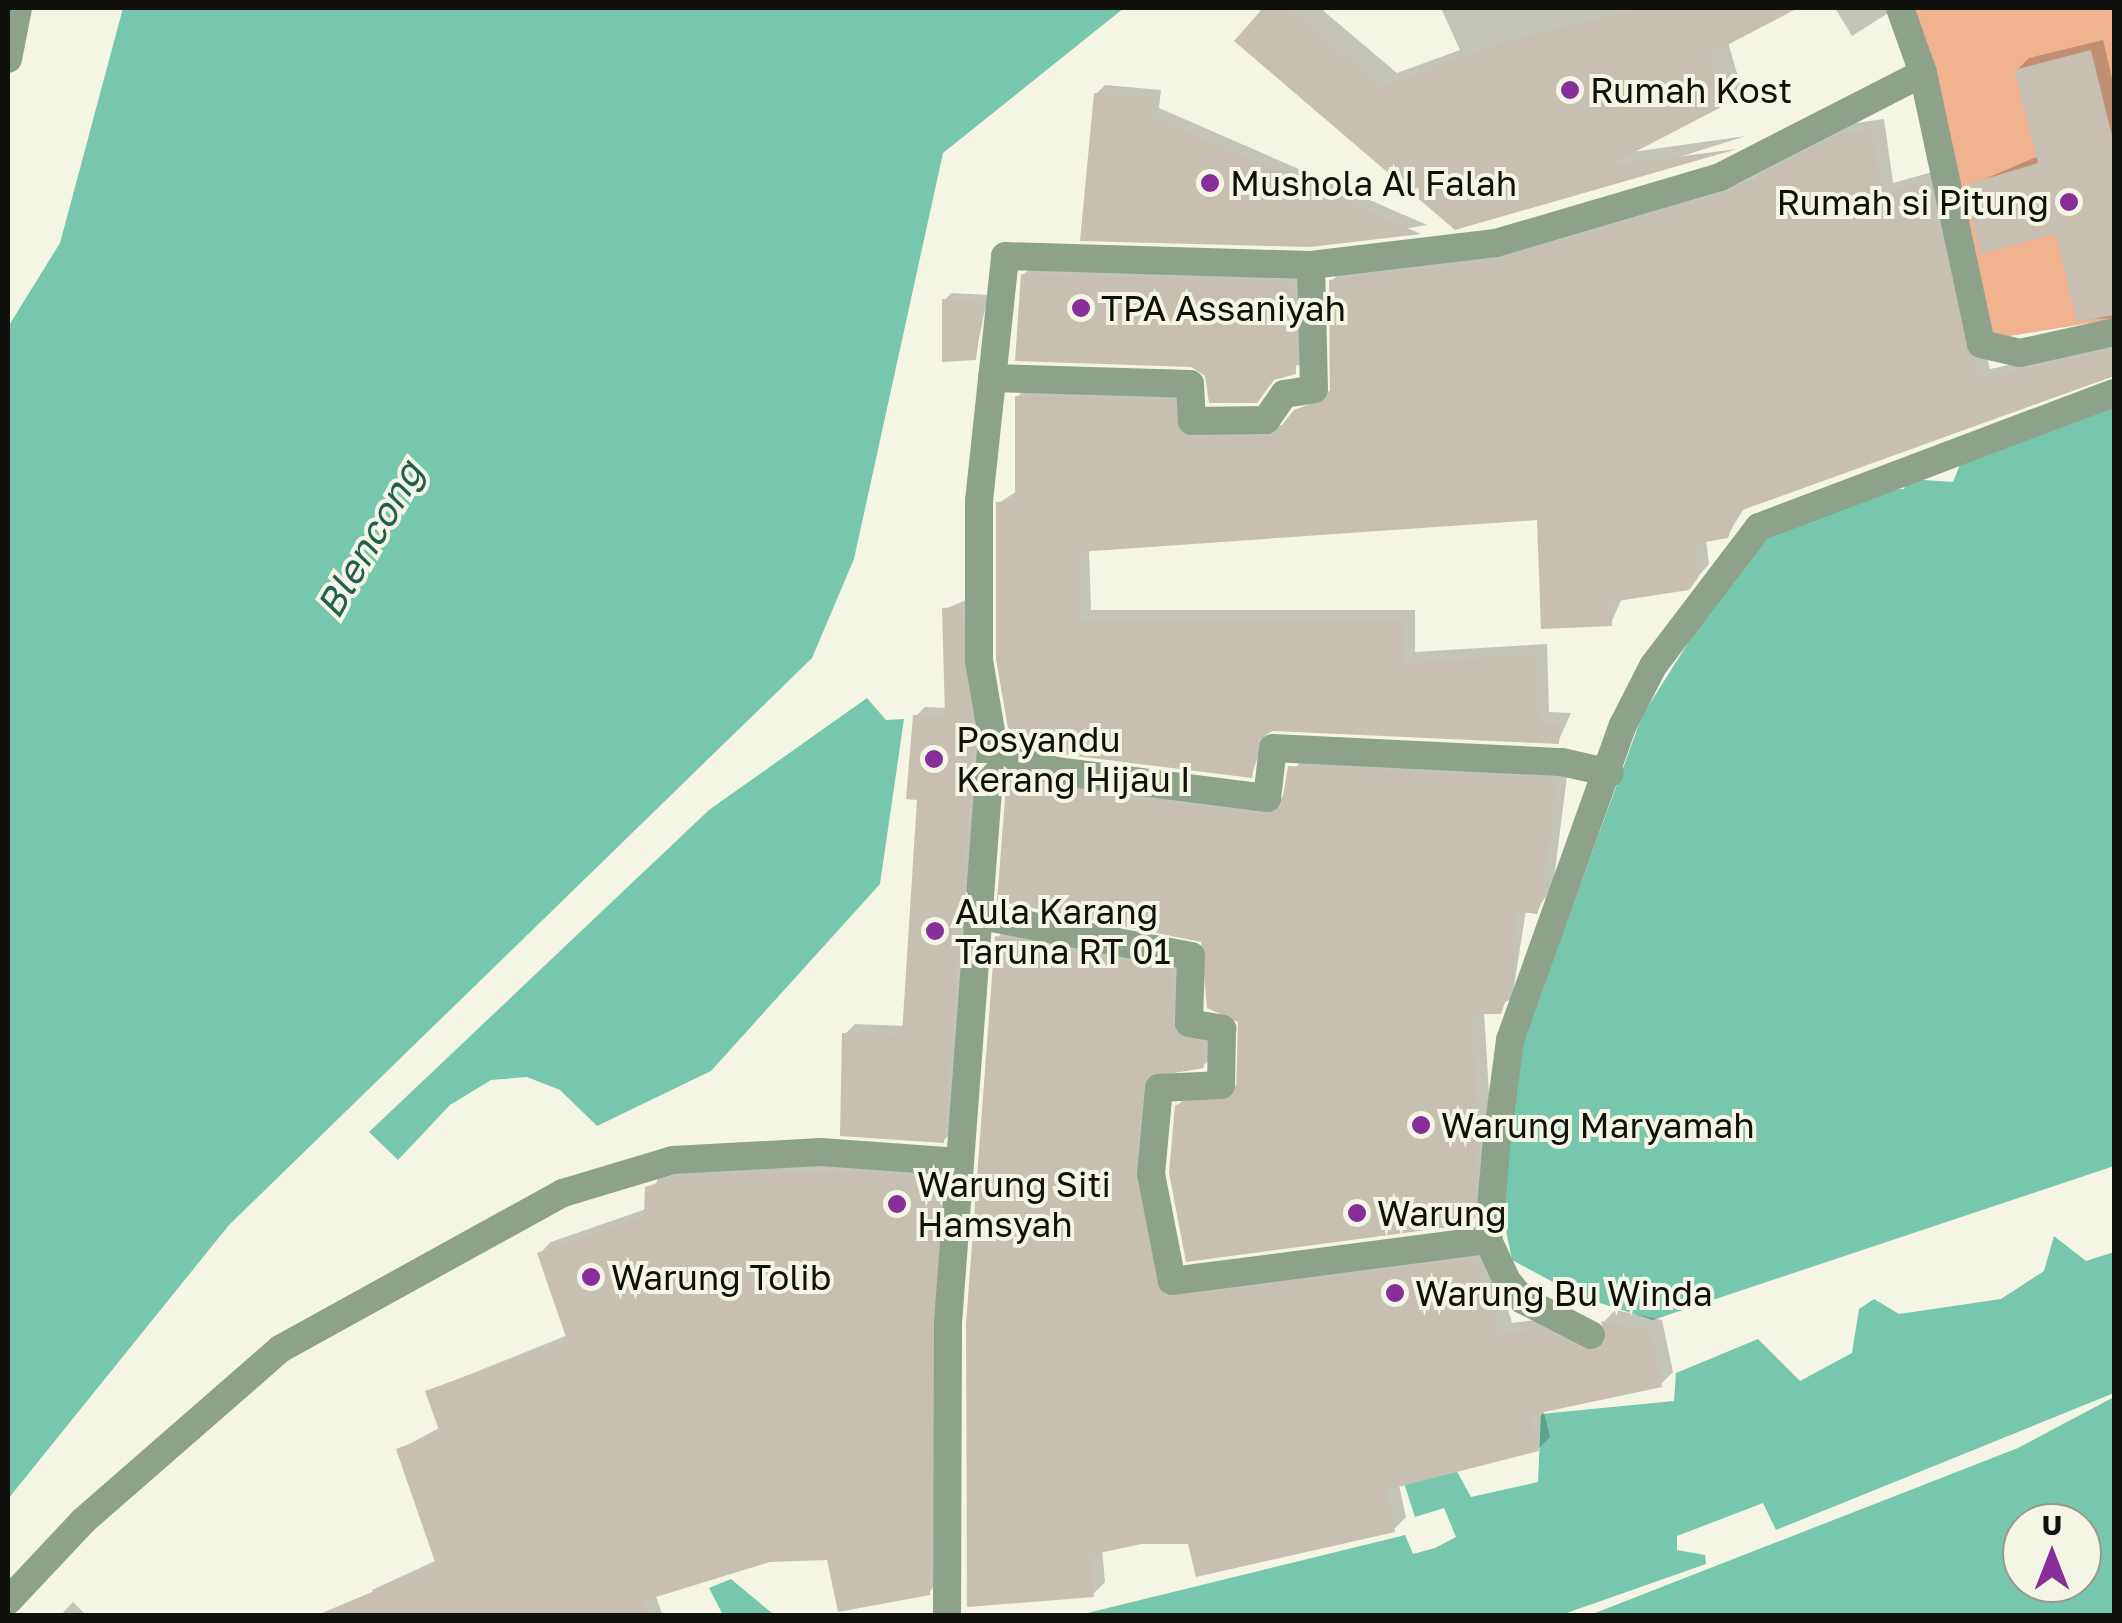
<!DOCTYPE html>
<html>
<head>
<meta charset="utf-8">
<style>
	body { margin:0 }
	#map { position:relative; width:2122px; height:1623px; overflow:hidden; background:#f4f5e5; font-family:"Golos Text",sans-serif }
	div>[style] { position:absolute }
	.green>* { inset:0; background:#f0b28f }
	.water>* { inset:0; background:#77c7af }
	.shadow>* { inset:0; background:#0003 }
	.building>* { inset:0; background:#c7bfb1 }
	.service>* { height:28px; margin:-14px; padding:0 14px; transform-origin:14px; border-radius:14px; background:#8ea28b }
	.minor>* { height:28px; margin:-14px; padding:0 14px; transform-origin:14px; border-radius:14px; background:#8ea28b }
	.dots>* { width:28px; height:28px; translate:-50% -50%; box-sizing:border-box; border:5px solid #f4f5e5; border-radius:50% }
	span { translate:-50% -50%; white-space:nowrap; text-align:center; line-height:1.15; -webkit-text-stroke:8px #f4f5e5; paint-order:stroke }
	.poi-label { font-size:35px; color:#10110c }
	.left { translate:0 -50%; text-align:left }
	.right { translate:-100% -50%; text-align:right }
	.water-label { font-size:38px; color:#21604f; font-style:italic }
	.frame { position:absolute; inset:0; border:10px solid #10110c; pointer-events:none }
	.north { position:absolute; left:2002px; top:1503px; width:100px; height:100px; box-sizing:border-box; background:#f4f5e5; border:2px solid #999a8e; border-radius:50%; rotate:0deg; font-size:28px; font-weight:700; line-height:40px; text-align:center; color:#10110c }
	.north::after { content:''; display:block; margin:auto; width:35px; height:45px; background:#872e9b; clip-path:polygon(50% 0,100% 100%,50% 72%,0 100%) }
</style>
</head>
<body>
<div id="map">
	<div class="green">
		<i style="clip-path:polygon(1906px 8px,2114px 8px,2114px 319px,1992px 339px)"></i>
	</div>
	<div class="water">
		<i style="clip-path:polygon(123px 8px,1124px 8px,943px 153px,854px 559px,812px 658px,229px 1225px,8px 1499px,8px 327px,60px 243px)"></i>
		<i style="clip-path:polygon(2114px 407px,2114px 1166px,1653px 1320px,1581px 1297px,1512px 1260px,1500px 1200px,1517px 1058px,1642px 716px,1755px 537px,1873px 490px,1904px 489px,1908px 479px,1953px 482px,1961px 462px)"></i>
		<i style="clip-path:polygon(867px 698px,886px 720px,904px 719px,880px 884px,711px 1071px,597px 1126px,560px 1090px,527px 1077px,491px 1080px,450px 1105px,398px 1160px,369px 1132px,709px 810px)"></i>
		<i style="clip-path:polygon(2054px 1236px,2086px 1261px,2114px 1252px,2114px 1393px,1776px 1530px,1763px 1503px,1677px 1536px,1677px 1550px,1705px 1555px,1706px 1564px,1561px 1615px,1075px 1616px,1405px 1535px,1413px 1554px,1435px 1548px,1456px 1537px,1444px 1508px,1415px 1517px,1402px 1477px,1454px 1466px,1471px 1497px,1538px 1482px,1541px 1414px,1674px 1401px,1676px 1373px,1758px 1339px,1800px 1381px,1852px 1353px,1859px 1309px,1874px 1299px,1899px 1314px,2001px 1299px,2044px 1271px)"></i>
		<i style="clip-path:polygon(evenodd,2114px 1397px,2114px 1615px,1590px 1615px,2018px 1448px,2114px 1397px,2082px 1523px,2082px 1583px,2022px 1583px,2022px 1523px,2082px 1523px)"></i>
		<i style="clip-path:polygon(731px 1579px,773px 1614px,776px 1615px,723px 1615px,709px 1588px)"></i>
	</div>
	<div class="shadow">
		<i style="clip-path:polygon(1266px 8px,1320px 8px,1397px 73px,1460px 50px,1441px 8px,1718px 8px,1741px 87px,1632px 152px,1746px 136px,1456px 227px,1237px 41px)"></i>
		<i style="clip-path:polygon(1835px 8px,1896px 8px,1852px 36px)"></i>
		<i style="clip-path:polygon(2103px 40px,2114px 87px,2114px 318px,2079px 320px,2058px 231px,1968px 186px,2039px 156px,2017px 70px,2029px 58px)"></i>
		<i style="clip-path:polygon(1105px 85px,1161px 90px,1159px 108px,1427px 225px,1310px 245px,1096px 94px)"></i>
		<i style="clip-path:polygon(1884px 119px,1893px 183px,1936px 171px,1942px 183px,1990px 369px,2114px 342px,2114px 376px,1745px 507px,1727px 536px,1706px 540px,1709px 564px,1688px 588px,1622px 598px,1611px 623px,1539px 517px,1089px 549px,1091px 610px,1415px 610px,1415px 652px,1547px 644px,1549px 712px,1571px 713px,1558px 742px,1268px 730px,1251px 776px,1030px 744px,1011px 727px,999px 503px,1017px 491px,1017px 397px,1029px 385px,1185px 390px,1196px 426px,1285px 425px,1332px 389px,1331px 282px,1343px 269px,1506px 250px,1740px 183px,1856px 123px)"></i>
		<i style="clip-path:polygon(1030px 268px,1300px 276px,1302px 365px,1208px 374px,1023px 275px)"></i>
		<i style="clip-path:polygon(951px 293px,988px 295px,975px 358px,945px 300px)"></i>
		<i style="clip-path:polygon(971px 598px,983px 726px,953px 1131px,943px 1141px,845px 1034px,855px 1024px,905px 1026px,920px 798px,915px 717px,925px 707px,947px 708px,945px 609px)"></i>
		<i style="clip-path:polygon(1303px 755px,1568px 768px,1553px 886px,1536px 911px,1526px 910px,1512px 999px,1484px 1012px,1491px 1125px,1483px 1210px,1471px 1222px,1177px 1106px,1190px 1093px,1238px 1085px,1241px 1021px,1203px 940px,1009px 774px,1021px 762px,1067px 777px,1279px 804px)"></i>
		<i style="clip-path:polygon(1009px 926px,1184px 959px,1184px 1018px,1215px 1032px,1215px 1054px,1203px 1066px,1155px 1074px,1176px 1286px,1489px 1248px,1512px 1323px,1553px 1318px,1604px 1342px,1604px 1322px,1615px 1310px,1662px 1320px,1673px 1372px,1661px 1384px,1543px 1409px,1550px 1437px,1538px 1449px,1399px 1485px,1406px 1517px,1394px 1529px,1141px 1541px,1102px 1550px,1105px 1582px,1093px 1594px,997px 938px)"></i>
		<i style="clip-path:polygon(852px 1161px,951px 1168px,940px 1581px,928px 1593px,830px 1557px,770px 1559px,655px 1594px,663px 1616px,382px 1616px,372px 1590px,437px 1560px,398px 1450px,441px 1427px,428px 1391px,568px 1335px,540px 1253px,551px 1242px,646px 1209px,659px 1176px,689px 1167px)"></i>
		<i style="clip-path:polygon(73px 1602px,87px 1616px,60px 1616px)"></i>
	</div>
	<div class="building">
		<i style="clip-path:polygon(1263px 8px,1289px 8px,1382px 87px,1499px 43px,1642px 8px,1798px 8px,1708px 55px,1727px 104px,1608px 166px,1737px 149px,1455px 230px,1234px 41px)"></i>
		<i style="clip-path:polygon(2091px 50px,2114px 144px,2114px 315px,2077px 322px,2056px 234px,1980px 254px,1965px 185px,2038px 163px,2014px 70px)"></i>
		<i style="clip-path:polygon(1094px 93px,1153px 98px,1152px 117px,1421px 234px,1310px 247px,1080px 241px)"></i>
		<i style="clip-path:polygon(1872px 130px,1882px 193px,1924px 181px,1931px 196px,1979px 379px,2114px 350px,2114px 376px,1737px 512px,1728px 538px,1694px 544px,1698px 578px,1689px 590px,1611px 602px,1612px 626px,1541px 629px,1537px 520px,1078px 552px,1080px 621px,1404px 621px,1404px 663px,1536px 655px,1538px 723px,1560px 724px,1559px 744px,1273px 731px,1258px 739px,1252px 778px,1059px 754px,1008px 728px,996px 659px,996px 502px,1015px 501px,1015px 396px,1173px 401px,1185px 437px,1273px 436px,1294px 410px,1330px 396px,1329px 280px,1484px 262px,1502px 270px,1492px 261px,1725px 194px,1842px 134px)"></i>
		<i style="clip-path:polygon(1021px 274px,1294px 282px,1296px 374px,1274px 380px,1257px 403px,1209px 403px,1205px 376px,1191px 367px,1015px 361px)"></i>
		<i style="clip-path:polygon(942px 299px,983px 301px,976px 360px,942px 362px)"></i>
		<i style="clip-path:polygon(962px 607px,974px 738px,944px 1143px,840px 1136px,842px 1033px,902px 1035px,917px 800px,906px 799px,913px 715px,945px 717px,942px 608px)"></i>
		<i style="clip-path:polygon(1288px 766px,1557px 779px,1542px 900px,1537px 914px,1515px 911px,1513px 979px,1501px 1014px,1472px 1014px,1479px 1139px,1472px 1224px,1186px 1262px,1169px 1173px,1175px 1105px,1236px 1094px,1238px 1022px,1207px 1008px,1201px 942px,997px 901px,1007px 773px,1054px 788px,1266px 815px,1281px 808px)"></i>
		<i style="clip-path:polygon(995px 936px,1173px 970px,1173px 1030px,1204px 1044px,1204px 1068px,1145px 1078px,1134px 1172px,1165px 1297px,1478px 1259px,1500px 1334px,1540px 1329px,1591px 1352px,1607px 1342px,1601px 1321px,1651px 1331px,1662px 1387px,1530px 1415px,1539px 1451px,1386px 1490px,1395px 1532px,1196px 1577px,1188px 1544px,1141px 1544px,1090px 1555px,1094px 1597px,967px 1607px,966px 1324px)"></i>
		<i style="clip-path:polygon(839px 1171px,941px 1178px,930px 1595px,838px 1612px,827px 1560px,770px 1562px,643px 1601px,649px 1616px,315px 1616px,436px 1565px,396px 1449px,440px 1433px,425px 1391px,567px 1340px,537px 1253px,644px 1216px,645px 1187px,676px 1177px)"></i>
	</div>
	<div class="service">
		<i style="left:8px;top:59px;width:52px;rotate:-78.9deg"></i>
	</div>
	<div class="minor">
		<i style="left:1900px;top:8px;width:69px;rotate:70.5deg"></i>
		<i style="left:992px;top:378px;width:198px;rotate:1.7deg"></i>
		<i style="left:1190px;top:384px;width:37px;rotate:87deg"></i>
		<i style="left:1192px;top:421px;width:74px;rotate:-0.8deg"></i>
		<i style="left:1266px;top:420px;width:32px;rotate:-55deg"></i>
		<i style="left:1284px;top:394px;width:30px;rotate:-9deg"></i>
		<i style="left:1314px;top:389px;width:124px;rotate:-91.4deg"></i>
		<i style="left:992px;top:737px;width:38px;rotate:41deg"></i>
		<i style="left:1021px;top:762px;width:36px;rotate:14deg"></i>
		<i style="left:1056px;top:771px;width:213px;rotate:7.3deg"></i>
		<i style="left:1267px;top:798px;width:50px;rotate:-83.2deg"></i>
		<i style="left:1273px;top:748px;width:289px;rotate:2.8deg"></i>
		<i style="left:1562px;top:762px;width:49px;rotate:12.9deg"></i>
		<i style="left:981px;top:916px;width:214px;rotate:10.8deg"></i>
		<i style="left:1191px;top:956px;width:67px;rotate:91.7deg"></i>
		<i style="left:1189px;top:1023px;width:34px;rotate:10deg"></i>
		<i style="left:1222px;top:1029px;width:56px;rotate:91deg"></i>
		<i style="left:1221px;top:1085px;width:62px;rotate:177.2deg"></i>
		<i style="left:1159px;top:1088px;width:86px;rotate:95.3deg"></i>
		<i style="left:1151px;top:1174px;width:109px;rotate:78.9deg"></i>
		<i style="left:1172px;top:1281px;width:319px;rotate:-7.4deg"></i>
		<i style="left:1591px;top:1335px;width:76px;rotate:-152.8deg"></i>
		<i style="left:1523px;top:1300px;width:25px;rotate:-130deg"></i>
		<i style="left:1507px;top:1281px;width:45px;rotate:-114.9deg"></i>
		<i style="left:1488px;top:1240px;width:101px;rotate:-84.9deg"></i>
		<i style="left:1497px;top:1139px;width:100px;rotate:-82.5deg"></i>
		<i style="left:1510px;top:1040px;width:335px;rotate:-70.3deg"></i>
		<i style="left:1623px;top:725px;width:66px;rotate:-63deg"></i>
		<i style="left:1653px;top:666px;width:175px;rotate:-52.7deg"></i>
		<i style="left:1759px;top:527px;width:379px;rotate:-20.7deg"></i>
		<i style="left:8px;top:1601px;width:110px;rotate:-46.8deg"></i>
		<i style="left:83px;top:1521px;width:262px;rotate:-41.1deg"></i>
		<i style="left:280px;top:1349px;width:323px;rotate:-28.9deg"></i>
		<i style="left:563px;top:1193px;width:115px;rotate:-16.7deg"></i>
		<i style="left:673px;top:1160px;width:148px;rotate:-3.1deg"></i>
		<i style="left:821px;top:1152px;width:139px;rotate:4.1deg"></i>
		<i style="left:947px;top:1616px;width:293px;rotate:-89.8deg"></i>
		<i style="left:948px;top:1323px;width:588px;rotate:-85.71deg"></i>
		<i style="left:992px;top:737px;width:78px;rotate:-99.6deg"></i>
		<i style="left:979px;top:660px;width:159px;rotate:-90deg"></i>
		<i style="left:979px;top:501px;width:246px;rotate:-83.9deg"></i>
		<i style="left:1005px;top:256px;width:306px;rotate:1.7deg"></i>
		<i style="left:1311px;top:265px;width:186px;rotate:-6.8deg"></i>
		<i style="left:1496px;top:243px;width:234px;rotate:-16.4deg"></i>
		<i style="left:1720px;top:177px;width:228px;rotate:-27.1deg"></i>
		<i style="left:1923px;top:73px;width:277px;rotate:77.9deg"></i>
		<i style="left:1981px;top:344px;width:40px;rotate:13deg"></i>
		<i style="left:2020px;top:353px;width:96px;rotate:-12.6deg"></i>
	</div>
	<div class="dots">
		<i style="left:1570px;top:90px;background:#872e9b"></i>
		<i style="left:1210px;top:183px;background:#872e9b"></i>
		<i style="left:2069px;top:202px;background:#872e9b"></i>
		<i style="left:1081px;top:308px;background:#872e9b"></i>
		<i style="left:934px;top:759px;background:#872e9b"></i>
		<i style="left:935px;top:931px;background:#872e9b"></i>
		<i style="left:1421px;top:1125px;background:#872e9b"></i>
		<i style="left:897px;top:1204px;background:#872e9b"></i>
		<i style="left:1357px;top:1213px;background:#872e9b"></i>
		<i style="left:591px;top:1277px;background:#872e9b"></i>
		<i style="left:1395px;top:1293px;background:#872e9b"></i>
	</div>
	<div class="poi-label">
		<span class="left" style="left:1590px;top:90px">Rumah Kost</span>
		<span class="left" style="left:1230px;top:183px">Mushola Al Falah</span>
		<span class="right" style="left:2049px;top:202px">Rumah si Pitung</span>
		<span class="left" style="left:1101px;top:308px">TPA Assaniyah</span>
		<span class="left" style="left:956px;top:759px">Posyandu<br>Kerang Hijau I</span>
		<span class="left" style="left:955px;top:931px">Aula Karang<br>Taruna RT 01</span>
		<span class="left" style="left:1441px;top:1125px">Warung Maryamah</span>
		<span class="left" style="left:917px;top:1204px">Warung Siti<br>Hamsyah</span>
		<span class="left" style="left:1377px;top:1213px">Warung</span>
		<span class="left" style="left:611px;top:1277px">Warung Tolib</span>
		<span class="left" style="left:1415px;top:1293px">Warung Bu Winda</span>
	</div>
	<div class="water-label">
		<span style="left:369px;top:539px;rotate:-60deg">Blencong</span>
	</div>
	<div class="frame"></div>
	<div class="north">U</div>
</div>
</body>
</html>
